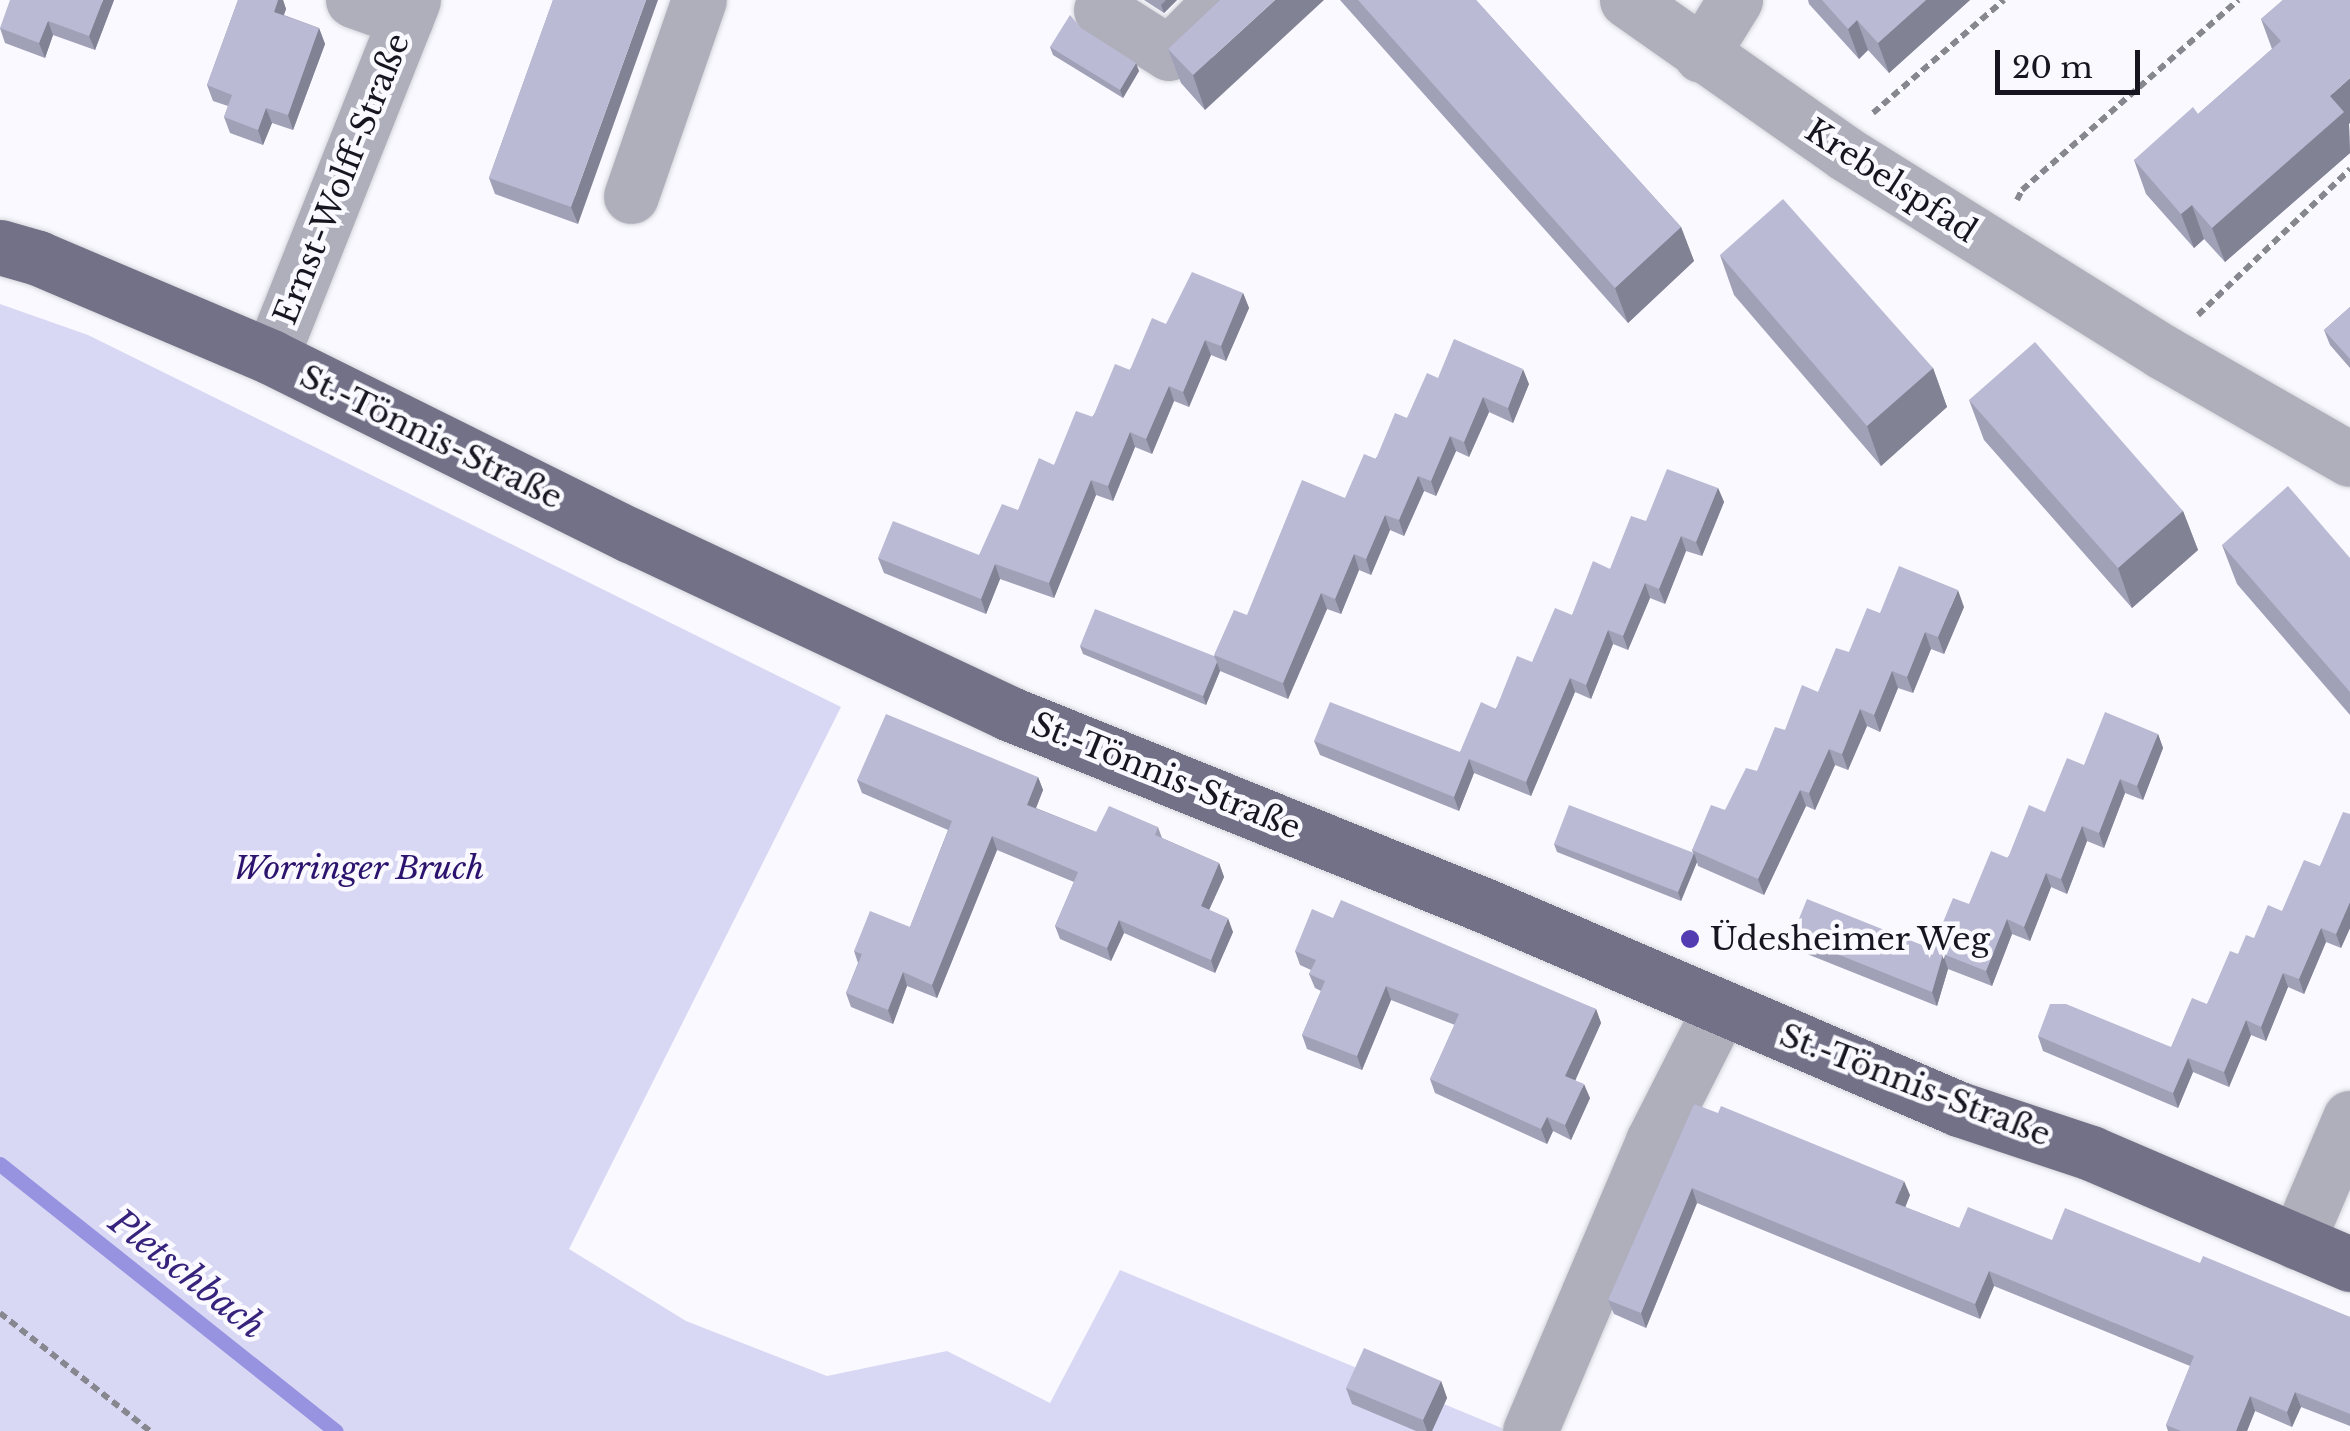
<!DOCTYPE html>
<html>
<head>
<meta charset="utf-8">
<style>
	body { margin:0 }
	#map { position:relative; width:2350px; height:1431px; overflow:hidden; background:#f9f9ff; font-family:"Libre Baskerville",serif }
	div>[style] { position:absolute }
	.green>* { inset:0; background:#d8d8f5 }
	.stream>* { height:15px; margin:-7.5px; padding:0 7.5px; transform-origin:7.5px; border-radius:7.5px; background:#9893e0 }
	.path>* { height:6px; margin-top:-3px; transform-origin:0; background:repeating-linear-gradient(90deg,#87878f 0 8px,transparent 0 13px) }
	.roads { filter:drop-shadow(0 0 2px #d5d5db) drop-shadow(0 0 2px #d5d5db) }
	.minor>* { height:55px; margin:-27.5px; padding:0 27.5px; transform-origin:27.5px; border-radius:27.5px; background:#afafbc }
	.major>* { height:55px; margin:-27.5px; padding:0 27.5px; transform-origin:27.5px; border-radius:27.5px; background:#727187 }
	.wall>* { inset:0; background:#a0a0b7 }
	.shaded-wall>* { inset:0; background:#828295 }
	.building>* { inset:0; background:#babad5 }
	.dots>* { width:28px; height:28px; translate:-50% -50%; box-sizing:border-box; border:5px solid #f9f9ff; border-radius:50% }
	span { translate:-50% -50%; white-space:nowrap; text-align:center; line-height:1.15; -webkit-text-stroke:9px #f9f9ff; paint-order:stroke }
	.street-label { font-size:32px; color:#171620 }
	.park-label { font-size:32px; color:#2c136d; font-style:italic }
	.poi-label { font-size:32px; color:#171620 }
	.left { translate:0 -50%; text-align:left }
	.water-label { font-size:35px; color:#37237c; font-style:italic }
	.scale { position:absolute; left:1995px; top:50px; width:145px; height:45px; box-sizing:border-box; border:5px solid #171620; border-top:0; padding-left:12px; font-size:30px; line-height:35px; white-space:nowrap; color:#171620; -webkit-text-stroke:8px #f9f9ff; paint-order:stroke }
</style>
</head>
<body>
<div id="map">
	<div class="green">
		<i style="clip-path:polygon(0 304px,88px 335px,841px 707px,569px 1249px,686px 1321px,827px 1376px,947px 1351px,1050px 1403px,1120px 1270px,1509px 1431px,0 1431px)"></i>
	</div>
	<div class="stream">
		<i style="left:0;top:1164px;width:429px;rotate:38.5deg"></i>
	</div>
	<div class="path">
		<i style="left:1873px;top:113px;width:173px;rotate:-40.8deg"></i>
		<i style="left:2017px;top:200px;width:11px;rotate:-63deg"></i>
		<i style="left:2022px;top:190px;width:288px;rotate:-41.3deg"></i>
		<i style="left:2198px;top:315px;width:211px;rotate:-43.8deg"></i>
		<i style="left:0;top:1313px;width:191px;rotate:38.2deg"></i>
	</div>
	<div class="roads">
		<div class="minor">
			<i style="left:353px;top:0;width:56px;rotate:19.7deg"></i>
			<i style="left:1627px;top:0;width:268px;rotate:35.1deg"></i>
			<i style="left:1846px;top:154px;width:374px;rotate:32deg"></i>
			<i style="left:2163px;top:352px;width:215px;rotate:29.8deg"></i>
			<i style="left:1101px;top:10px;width:80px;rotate:32.3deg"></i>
			<i style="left:1169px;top:53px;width:74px;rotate:-45.5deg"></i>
			<i style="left:1701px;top:55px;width:65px;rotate:-58.3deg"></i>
			<i style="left:631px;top:196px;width:207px;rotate:-70.9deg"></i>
			<i style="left:271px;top:357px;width:384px;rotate:-68.3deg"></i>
			<i style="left:2297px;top:1242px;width:135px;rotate:-66.9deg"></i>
			<i style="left:1530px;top:1431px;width:315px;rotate:-67deg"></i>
			<i style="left:1653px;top:1141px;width:150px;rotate:-63.1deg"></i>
		</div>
		<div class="major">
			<i style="left:0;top:247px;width:40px;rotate:16deg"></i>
			<i style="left:38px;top:258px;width:253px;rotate:23deg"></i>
			<i style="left:271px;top:357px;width:401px;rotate:26.4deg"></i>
			<i style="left:630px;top:535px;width:418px;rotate:25.2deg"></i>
			<i style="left:1008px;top:713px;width:515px;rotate:21.99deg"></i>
			<i style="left:1486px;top:906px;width:515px;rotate:23.23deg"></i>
			<i style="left:1959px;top:1109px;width:139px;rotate:18.4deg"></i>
			<i style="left:2091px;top:1153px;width:282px;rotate:23.2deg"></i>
		</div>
	</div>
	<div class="wall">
		<i style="clip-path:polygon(114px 0,95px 50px,53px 35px,45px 58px,5px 43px,0 28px)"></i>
		<i style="clip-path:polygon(238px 0,283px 0,286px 9px,284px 15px,319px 28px,325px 44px,293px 130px,272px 123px,263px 145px,230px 133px,224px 117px,228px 106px,213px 101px,207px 85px)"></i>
		<i style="clip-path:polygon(553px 0,578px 224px,495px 194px,489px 178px)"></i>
		<i style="clip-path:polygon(1144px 0,1177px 0,1164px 13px)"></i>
		<i style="clip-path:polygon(1220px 0,1205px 110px,1181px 83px,1168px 49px)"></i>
		<i style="clip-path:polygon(1340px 0,1476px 0,1681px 227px,1694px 261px,1628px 323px)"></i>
		<i style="clip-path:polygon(1808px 0,1970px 0,1889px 73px,1868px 50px,1859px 59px,1809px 4px)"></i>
		<i style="clip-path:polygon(2283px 0,2349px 124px,2350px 153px,2225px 262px,2204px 239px,2194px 248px,2146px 194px,2134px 160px,2198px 114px,2272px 49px,2261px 19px)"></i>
		<i style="clip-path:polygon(1081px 28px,1139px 71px,1123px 98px,1053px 55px,1050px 47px)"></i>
		<i style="clip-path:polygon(1720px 255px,1933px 368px,1947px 407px,1881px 466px,1734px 295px)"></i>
		<i style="clip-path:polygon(1243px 293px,1249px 308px,1226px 361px,1211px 355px,1189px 407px,1174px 401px,1152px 454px,1135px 447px,1113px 501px,1096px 495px,1054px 598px,1000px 579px,986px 614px,884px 573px,878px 558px,979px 555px,1018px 510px,1166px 324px)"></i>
		<i style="clip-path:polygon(2350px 307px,2350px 368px,2330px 345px,2324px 330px)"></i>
		<i style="clip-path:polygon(1438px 378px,1529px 384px,1513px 423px,1489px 412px,1469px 457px,1456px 451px,1436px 496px,1424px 491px,1404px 536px,1390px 530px,1371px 575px,1359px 570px,1341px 614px,1327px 609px,1288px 699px,1220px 671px,1206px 705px,1083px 654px,1080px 646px,1214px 656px,1345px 498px)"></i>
		<i style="clip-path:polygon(1969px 400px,2183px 511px,2198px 550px,2132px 608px,1984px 440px)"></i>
		<i style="clip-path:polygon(1718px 488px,1724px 502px,1702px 556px,1686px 551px,1665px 604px,1650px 598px,1628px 650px,1613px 644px,1591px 699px,1575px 692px,1531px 796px,1474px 773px,1459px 811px,1320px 755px,1314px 741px,1460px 752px,1610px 569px,1646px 521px)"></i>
		<i style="clip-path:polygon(2222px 545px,2350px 558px,2350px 715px,2237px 584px)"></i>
		<i style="clip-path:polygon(1964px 607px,1944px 654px,1931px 649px,1913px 693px,1898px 688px,1880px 732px,1867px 726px,1848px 770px,1835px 765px,1815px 810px,1806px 806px,1764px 895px,1698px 866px,1697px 862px,1681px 901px,1557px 852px,1554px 844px,1693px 853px,1692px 850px,1757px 771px,1785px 730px,1818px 692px,1880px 613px)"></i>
		<i style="clip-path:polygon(2158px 734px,2163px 748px,2143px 800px,2125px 793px,2104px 848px,2087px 841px,2067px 894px,2051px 887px,2030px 941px,2012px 934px,1992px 986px,1948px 969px,1937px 1006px,1797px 950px,1792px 936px,1932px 949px,2045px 812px)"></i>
		<i style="clip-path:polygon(1038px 777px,1043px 790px,1036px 808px,1096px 832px,1158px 827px,1162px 838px,1219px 863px,1224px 877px,1209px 910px,1233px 932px,1215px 973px,1124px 933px,1111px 961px,1060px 939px,1055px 926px,1074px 882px,997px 850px,937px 998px,907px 986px,893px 1024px,851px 1007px,846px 993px,858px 963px,854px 951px,910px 927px,948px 830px,862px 793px,857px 780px)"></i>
		<i style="clip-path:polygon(2350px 814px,2350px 928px,2341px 948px,2326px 942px,2304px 994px,2288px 987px,2266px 1041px,2251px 1035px,2229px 1087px,2193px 1072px,2178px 1108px,2043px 1051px,2038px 1036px,2171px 1047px,2207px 1004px,2238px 954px,2282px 911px,2320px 866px)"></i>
		<i style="clip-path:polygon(1333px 918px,1596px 1009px,1601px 1023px,1575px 1080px,1590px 1098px,1571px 1140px,1553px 1131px,1547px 1144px,1435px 1093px,1430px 1079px,1455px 1025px,1391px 1000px,1362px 1070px,1307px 1049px,1302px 1035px,1321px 991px,1315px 988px,1309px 974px,1311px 970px,1300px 965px,1295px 951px)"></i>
		<i style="clip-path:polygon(1694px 1104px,1910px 1195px,1905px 1207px,1959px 1228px,2200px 1263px,2350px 1317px,2350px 1426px,2301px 1407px,2292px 1427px,2255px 1411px,2247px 1431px,2168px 1431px,2166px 1425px,2190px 1366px,1994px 1286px,1980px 1319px,1697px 1203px,1646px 1328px,1614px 1314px,1608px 1300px)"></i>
		<i style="clip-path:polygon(1441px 1381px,1447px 1398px,1432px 1431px,1416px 1431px,1352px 1404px,1346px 1388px)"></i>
	</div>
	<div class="shaded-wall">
		<i style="clip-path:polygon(103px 0,114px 0,95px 50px,89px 36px)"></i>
		<i style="clip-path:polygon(278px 0,283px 0,286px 9px,279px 27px,274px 12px)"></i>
		<i style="clip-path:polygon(646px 0,658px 0,578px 224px,571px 207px)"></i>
		<i style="clip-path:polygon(1166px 0,1177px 0,1164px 13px,1161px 5px)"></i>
		<i style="clip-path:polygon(1275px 0,1324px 0,1205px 110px,1193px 75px)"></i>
		<i style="clip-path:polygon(1926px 0,1970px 0,1889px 73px,1878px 43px)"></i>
		<i style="clip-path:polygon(1857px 20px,1868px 50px,1859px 59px,1848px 29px)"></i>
		<i style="clip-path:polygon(48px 21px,53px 35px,45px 58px,39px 43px)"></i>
		<i style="clip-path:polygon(319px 28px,325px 44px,293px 130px,288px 115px)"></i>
		<i style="clip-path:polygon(1136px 63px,1139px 71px,1123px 98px,1120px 90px)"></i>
		<i style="clip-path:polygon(2350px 78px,2350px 123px,2349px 124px,2350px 153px,2225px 262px,2212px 228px,2330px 96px)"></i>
		<i style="clip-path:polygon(266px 108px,272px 123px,263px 145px,258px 130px)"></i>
		<i style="clip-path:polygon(2192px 205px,2204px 239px,2194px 248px,2181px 214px)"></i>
		<i style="clip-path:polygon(1681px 227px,1694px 261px,1628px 323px,1615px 288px)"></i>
		<i style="clip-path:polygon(1243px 293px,1249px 308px,1226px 361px,1221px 346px)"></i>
		<i style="clip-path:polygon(1205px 340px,1211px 355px,1189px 407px,1183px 392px)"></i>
		<i style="clip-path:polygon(1933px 368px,1947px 407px,1881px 466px,1867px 426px)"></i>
		<i style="clip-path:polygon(1523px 369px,1529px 384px,1513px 423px,1508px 408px)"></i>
		<i style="clip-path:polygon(1169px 386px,1174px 401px,1152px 454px,1146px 439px)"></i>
		<i style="clip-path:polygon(1483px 397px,1489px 412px,1469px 457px,1464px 442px)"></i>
		<i style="clip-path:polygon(1130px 432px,1135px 447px,1113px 501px,1108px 486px)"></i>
		<i style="clip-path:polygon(1450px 436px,1456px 451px,1436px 496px,1431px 481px)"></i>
		<i style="clip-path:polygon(1418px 476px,1424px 491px,1404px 536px,1399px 520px)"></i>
		<i style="clip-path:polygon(1091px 480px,1096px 495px,1054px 598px,1049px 583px)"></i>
		<i style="clip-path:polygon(1718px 488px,1724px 502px,1702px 556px,1696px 542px)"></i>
		<i style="clip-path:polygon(2183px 511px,2198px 550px,2132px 608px,2118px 568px)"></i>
		<i style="clip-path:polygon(1385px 515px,1390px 530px,1371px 575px,1366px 559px)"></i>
		<i style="clip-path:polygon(1681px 536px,1686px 551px,1665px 604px,1659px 589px)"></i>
		<i style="clip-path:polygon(1354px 554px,1359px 570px,1341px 614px,1335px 599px)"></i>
		<i style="clip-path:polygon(995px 564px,1000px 579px,986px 614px,981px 599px)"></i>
		<i style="clip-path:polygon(1645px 583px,1650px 598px,1628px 650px,1623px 636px)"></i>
		<i style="clip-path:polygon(1958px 590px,1964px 607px,1944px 654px,1938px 637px)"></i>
		<i style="clip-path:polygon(1321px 593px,1327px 609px,1288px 699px,1283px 683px)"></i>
		<i style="clip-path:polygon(1608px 630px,1613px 644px,1591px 699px,1586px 685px)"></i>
		<i style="clip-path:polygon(1925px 632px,1931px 649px,1913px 693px,1907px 677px)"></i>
		<i style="clip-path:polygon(1217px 662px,1220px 671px,1206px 705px,1203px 696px)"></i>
		<i style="clip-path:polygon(1892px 671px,1898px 688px,1880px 732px,1874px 715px)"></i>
		<i style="clip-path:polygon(1570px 678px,1575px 692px,1531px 796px,1526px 782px)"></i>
		<i style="clip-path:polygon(1860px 709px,1867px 726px,1848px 770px,1842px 754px)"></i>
		<i style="clip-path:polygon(2158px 734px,2163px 748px,2143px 800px,2137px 786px)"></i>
		<i style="clip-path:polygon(1829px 749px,1835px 765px,1815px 810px,1809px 793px)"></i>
		<i style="clip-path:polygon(1469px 759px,1474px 773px,1459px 811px,1454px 797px)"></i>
		<i style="clip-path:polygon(1038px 777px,1043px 790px,1032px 818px,1027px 805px)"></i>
		<i style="clip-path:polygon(2120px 779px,2125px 793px,2104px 848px,2099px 833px)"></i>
		<i style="clip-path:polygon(1800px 790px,1806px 806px,1764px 895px,1758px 879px)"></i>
		<i style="clip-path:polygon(2082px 826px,2087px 841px,2067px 894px,2061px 879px)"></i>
		<i style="clip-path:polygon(992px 836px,997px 850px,937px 998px,932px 985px)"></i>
		<i style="clip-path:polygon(1694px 853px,1697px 862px,1681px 901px,1678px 892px)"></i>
		<i style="clip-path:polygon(1219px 863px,1224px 877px,1205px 919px,1201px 906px)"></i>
		<i style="clip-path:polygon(2046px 873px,2051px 887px,2030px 941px,2024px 927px)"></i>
		<i style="clip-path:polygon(2350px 902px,2350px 928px,2341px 948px,2336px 934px)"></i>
		<i style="clip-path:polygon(1228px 918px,1233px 932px,1215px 973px,1211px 960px)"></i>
		<i style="clip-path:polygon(2007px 919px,2012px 934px,1992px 986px,1986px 971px)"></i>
		<i style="clip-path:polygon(1119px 920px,1124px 933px,1111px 961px,1107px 948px)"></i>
		<i style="clip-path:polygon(2321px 928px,2326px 942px,2304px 994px,2299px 979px)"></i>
		<i style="clip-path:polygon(1943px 954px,1948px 969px,1937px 1006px,1932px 992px)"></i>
		<i style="clip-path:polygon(903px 972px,907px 986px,893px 1024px,888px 1010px)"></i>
		<i style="clip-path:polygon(2283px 973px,2288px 987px,2266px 1041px,2261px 1027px)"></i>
		<i style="clip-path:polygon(1386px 986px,1391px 1000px,1362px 1070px,1357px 1056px)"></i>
		<i style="clip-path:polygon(1596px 1009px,1601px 1023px,1571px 1090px,1565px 1076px)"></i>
		<i style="clip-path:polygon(2246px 1020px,2251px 1035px,2229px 1087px,2224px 1072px)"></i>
		<i style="clip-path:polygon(2188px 1058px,2193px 1072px,2178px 1108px,2173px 1093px)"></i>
		<i style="clip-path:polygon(1584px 1084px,1590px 1098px,1571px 1140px,1565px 1125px)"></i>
		<i style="clip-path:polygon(1547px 1117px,1553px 1131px,1547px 1144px,1541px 1129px)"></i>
		<i style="clip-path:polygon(1904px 1181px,1910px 1195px,1901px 1218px,1895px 1203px)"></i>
		<i style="clip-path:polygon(1692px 1188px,1697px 1203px,1646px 1328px,1641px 1313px)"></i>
		<i style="clip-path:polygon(1989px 1271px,1994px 1286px,1980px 1319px,1975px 1304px)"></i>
		<i style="clip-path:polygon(1441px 1381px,1447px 1398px,1432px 1431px,1427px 1431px,1423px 1420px)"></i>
		<i style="clip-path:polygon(2295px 1392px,2301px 1407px,2292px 1427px,2287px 1412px)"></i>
		<i style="clip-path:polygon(2250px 1396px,2255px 1411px,2247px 1431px,2236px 1431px)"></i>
	</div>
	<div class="building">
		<i style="clip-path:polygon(10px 0,103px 0,89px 36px,48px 21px,39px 43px,0 28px)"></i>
		<i style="clip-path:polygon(238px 0,278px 0,274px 12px,319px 28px,288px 115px,266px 108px,258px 130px,224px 117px,232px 95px,207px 85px)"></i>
		<i style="clip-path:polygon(553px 0,646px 0,571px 207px,489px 178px)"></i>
		<i style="clip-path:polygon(1220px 0,1275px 0,1193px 75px,1168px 49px)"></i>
		<i style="clip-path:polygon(1358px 0,1476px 0,1681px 227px,1615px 288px)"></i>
		<i style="clip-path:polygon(1822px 0,1926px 0,1878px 43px,1857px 20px,1848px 29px)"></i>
		<i style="clip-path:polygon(2283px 0,2350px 0,2350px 78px,2330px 96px,2344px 112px,2212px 228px,2192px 205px,2181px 214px,2134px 160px,2193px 107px,2198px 114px,2281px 41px,2261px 19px)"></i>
		<i style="clip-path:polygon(1070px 15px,1081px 28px,1136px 63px,1120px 90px,1050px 47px)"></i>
		<i style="clip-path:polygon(1783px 199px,1933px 368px,1867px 426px,1720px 255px)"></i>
		<i style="clip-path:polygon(1192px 272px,1243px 293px,1221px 346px,1205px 340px,1183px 392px,1169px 386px,1146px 439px,1130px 432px,1108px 486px,1091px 480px,1049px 583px,995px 564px,981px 599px,878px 558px,893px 521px,979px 555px,1002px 504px,1018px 510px,1039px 458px,1054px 465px,1076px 411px,1093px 417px,1115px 364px,1130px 370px,1152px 318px,1166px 324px)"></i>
		<i style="clip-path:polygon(2350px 307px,2350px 359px,2324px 330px)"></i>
		<i style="clip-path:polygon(1454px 339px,1523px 369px,1508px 408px,1483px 397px,1464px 442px,1450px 436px,1431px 481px,1418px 476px,1399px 520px,1385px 515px,1366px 559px,1354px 554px,1335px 599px,1321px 593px,1283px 683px,1214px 655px,1234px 610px,1247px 615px,1302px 480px,1345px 498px,1364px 454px,1376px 459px,1395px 413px,1407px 418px,1427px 373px,1438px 378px)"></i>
		<i style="clip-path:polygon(2035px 342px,2183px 511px,2118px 568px,1969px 400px)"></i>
		<i style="clip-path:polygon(1667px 469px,1718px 488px,1696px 542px,1681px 536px,1659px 589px,1645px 583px,1623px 636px,1608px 630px,1586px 685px,1570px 678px,1526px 782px,1469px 759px,1454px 797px,1314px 741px,1330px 702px,1460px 752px,1481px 702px,1496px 709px,1517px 656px,1532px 662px,1555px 608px,1572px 615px,1593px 561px,1610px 569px,1631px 516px,1646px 521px)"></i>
		<i style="clip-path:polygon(2288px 486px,2350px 558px,2350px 692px,2222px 545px)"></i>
		<i style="clip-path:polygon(1899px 566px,1958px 590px,1938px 637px,1925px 632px,1907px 677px,1892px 671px,1874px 715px,1860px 709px,1842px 754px,1829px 749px,1809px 793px,1800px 790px,1758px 879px,1692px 850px,1711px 805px,1725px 810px,1746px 768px,1757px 771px,1775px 727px,1785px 730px,1802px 685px,1818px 692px,1836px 648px,1849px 652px,1867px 608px,1880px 613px)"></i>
		<i style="clip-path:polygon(1095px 609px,1214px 656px,1217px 662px,1203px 696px,1080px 646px)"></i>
		<i style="clip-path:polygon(2105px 712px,2158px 734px,2137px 786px,2120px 779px,2099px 833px,2082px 826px,2061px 879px,2046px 873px,2024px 927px,2007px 919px,1986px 971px,1943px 954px,1932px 992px,1792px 936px,1807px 899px,1932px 949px,1953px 898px,1969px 904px,1991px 851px,2008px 858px,2029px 805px,2045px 812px,2067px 758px,2084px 765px)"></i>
		<i style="clip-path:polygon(886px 714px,1038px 777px,1027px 805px,1096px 832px,1109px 806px,1158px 827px,1155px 835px,1219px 863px,1201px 906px,1228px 918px,1211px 960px,1119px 920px,1107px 948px,1055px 926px,1078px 872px,992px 836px,932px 985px,903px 972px,888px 1010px,846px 993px,862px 954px,854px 951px,870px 911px,910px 927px,952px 821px,857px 780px)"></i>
		<i style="clip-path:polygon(1569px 805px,1694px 853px,1678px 892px,1554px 844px)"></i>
		<i style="clip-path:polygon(2343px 812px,2350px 814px,2350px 902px,2336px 934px,2321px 928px,2299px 979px,2283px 973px,2261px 1027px,2246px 1020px,2224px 1072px,2188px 1058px,2173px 1093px,2038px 1036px,2050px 1004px,2066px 1004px,2171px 1047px,2192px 998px,2207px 1004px,2230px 951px,2238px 954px,2246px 935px,2254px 938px,2268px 905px,2282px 911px,2304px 860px,2320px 866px)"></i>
		<i style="clip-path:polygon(1341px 900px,1596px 1009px,1565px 1076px,1584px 1084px,1565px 1125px,1547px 1117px,1541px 1129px,1430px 1079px,1459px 1014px,1386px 986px,1357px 1056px,1302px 1035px,1325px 981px,1309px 974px,1316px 960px,1295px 951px,1312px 909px,1333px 918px)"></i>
		<i style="clip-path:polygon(1694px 1104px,1718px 1113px,1721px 1106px,1904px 1181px,1895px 1203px,1959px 1228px,1968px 1207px,2052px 1240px,2065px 1208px,2200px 1263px,2203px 1256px,2350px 1317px,2350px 1414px,2295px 1392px,2287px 1412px,2250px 1396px,2236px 1431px,2181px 1431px,2166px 1425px,2194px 1356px,1989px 1271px,1975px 1304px,1692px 1188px,1641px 1313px,1608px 1300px)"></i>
		<i style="clip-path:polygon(1364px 1348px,1441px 1381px,1423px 1420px,1346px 1388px)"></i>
	</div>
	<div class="dots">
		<i style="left:1690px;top:939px;background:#533bb2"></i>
	</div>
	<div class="street-label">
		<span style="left:342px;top:179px;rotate:-68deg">Ernst-Wolff-Straße</span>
		<span style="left:1891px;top:181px;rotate:33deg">Krebelspfad</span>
		<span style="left:431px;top:437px;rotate:26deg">St.-Tönnis-Straße</span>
		<span style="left:1166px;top:776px;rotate:22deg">St.-Tönnis-Straße</span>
		<span style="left:1915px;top:1085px;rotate:21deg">St.-Tönnis-Straße</span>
	</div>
	<div class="park-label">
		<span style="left:359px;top:868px">Worringer Bruch</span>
	</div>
	<div class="poi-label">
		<span class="left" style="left:1710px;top:939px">Üdesheimer Weg</span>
	</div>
	<div class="water-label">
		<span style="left:187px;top:1274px;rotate:38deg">Pletschbach</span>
	</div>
	<div class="scale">20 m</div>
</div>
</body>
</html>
